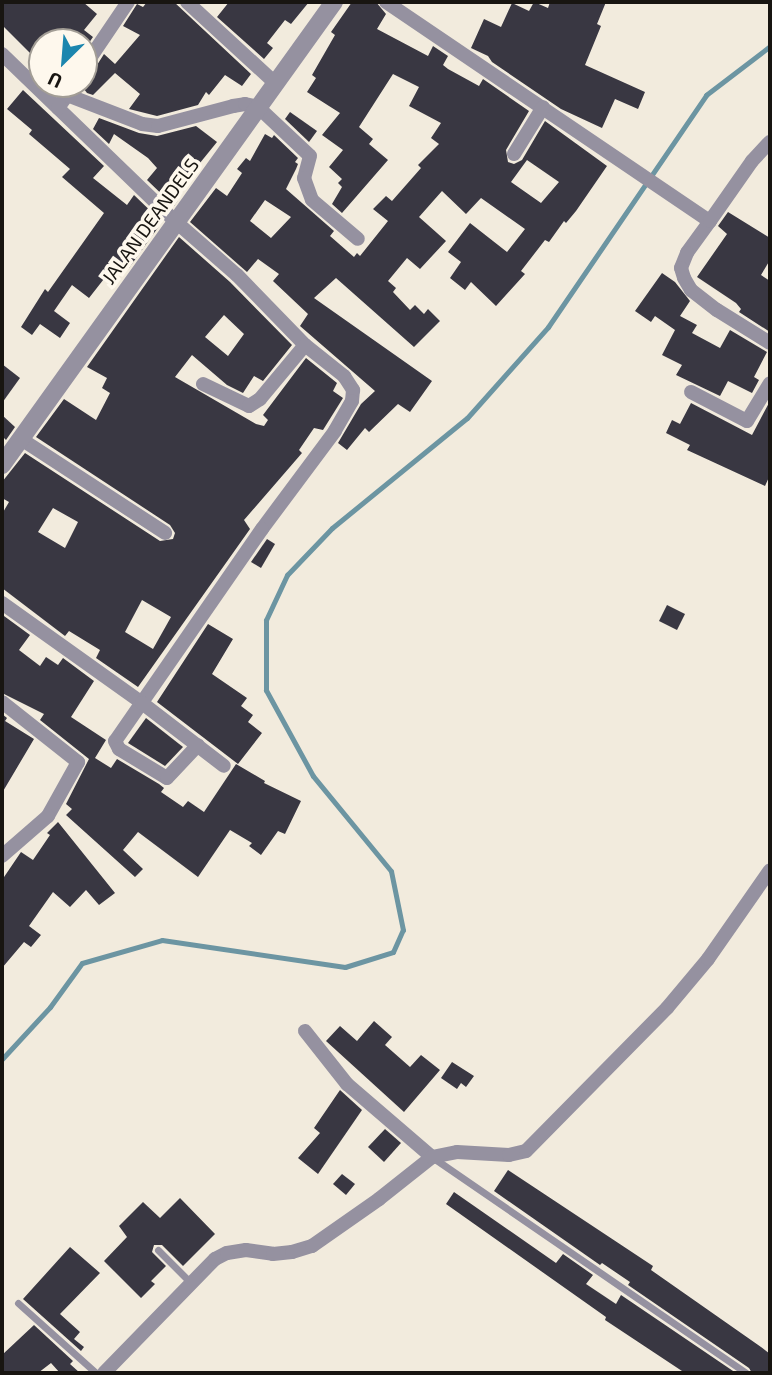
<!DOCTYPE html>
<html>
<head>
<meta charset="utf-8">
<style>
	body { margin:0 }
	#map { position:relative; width:772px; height:1375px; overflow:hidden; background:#f2ebdd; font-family:"Exo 2",sans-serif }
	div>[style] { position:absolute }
	.stream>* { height:5px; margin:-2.5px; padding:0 2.5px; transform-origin:2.5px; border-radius:2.5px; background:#6c95a2 }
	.building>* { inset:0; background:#393742 }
	.service>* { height:7px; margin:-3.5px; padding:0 3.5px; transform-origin:3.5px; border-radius:3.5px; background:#9591a0 }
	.minor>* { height:14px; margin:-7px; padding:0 7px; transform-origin:7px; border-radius:7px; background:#9591a0 }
	.tertiary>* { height:18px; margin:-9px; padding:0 9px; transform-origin:9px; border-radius:9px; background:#9591a0 }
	span { translate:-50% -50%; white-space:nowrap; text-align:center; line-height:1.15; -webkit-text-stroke:7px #fef8ed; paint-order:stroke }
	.street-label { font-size:19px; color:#181511 }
	.frame { position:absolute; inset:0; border:4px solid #181511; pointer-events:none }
	.north { position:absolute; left:28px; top:28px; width:70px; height:70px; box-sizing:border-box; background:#fef8ed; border:2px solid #a29d95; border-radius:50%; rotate:205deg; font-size:19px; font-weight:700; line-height:28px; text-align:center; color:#181511 }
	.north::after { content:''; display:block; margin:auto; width:24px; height:32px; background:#1c86ae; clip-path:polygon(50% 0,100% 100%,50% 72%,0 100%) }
</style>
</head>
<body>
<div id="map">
	<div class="stream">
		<i style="left:2px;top:1059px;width:71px;rotate:-47.3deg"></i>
		<i style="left:50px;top:1007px;width:54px;rotate:-54deg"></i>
		<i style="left:82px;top:963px;width:83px;rotate:-16deg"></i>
		<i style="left:162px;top:940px;width:185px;rotate:8.4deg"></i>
		<i style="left:345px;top:967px;width:50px;rotate:-17.4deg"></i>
		<i style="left:393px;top:952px;width:24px;rotate:-66deg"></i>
		<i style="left:403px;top:930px;width:60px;rotate:-101.5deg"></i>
		<i style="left:391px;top:871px;width:123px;rotate:-129.4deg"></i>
		<i style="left:313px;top:776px;width:98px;rotate:-118.7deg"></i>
		<i style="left:266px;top:690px;width:70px;rotate:-90deg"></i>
		<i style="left:266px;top:620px;width:50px;rotate:-65deg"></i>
		<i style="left:287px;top:575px;width:65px;rotate:-46.2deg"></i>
		<i style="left:332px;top:528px;width:174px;rotate:-39.2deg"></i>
		<i style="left:467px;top:418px;width:122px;rotate:-48.3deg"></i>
		<i style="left:548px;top:327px;width:281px;rotate:-55.7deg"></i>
		<i style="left:706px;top:95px;width:81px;rotate:-37.4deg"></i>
	</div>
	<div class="building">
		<i style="clip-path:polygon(2px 2px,83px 2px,97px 14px,84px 30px,93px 37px,84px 50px,84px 42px,42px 42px,42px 65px,2px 25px)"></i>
		<i style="clip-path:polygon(147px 2px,174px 2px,251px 74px,242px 86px,225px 75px,209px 95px,206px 92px,198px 105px,157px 116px,129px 109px,140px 94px,115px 73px,93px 95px,87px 93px,84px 89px,84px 77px,92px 73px,104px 54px,115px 64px,140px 35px,123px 26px,137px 4px,143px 7px)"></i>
		<i style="clip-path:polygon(229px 2px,309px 2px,291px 24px,285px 20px,267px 43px,273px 48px,264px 59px,217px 17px)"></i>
		<i style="clip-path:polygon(evenodd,352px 2px,376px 2px,386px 14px,377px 29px,428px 56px,433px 46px,448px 56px,443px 65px,448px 69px,479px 86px,483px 79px,529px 111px,506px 150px,508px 162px,514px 164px,522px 160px,545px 121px,607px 166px,576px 211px,566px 223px,564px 221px,549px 242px,545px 240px,521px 271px,525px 274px,496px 306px,471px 282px,465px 290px,450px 278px,461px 262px,448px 252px,470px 223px,507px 252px,525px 229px,481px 198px,466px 214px,442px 191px,419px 217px,446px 241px,420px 269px,407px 258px,388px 281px,396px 288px,393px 292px,410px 310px,415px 305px,424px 314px,428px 309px,440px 321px,414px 347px,336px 278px,314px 298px,432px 381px,410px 412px,398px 404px,369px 432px,365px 428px,347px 450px,338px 443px,361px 404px,375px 391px,300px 326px,308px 314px,273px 281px,279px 274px,258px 259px,247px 272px,190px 222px,216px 188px,227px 196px,242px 173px,237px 169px,246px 158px,250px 161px,265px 134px,272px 138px,274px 135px,298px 158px,295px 162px,298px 164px,296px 169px,286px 189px,334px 231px,330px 236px,354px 257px,357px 253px,360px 256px,388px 221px,373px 209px,386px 196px,392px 201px,421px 168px,418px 165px,439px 144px,431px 138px,441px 123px,409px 106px,419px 87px,393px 74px,359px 127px,373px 139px,369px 144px,388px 160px,342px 213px,332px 204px,342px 187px,338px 183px,342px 179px,329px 167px,343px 150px,322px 135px,340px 113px,307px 92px,316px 78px,312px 75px,335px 35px,331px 32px,352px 2px,527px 160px,559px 182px,541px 203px,511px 182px,527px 160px,352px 2px,265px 200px,291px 217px,271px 238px,250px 221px,265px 200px)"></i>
		<i style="clip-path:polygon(534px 2px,548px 8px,550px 2px,606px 2px,597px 24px,601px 26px,585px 65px,645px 92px,638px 109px,615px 99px,602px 128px,561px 109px,492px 62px,488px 56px,471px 48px,484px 19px,501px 27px,512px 3px,529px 11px)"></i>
		<i style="clip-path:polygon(23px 90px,104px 166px,93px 178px,127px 205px,134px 195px,162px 222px,129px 268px,118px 261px,89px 298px,72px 285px,54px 311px,70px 323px,60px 338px,40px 324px,32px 335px,21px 327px,45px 289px,48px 292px,104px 213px,62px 177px,70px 169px,29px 134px,32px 130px,7px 109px)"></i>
		<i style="clip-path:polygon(290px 112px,317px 131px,309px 142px,285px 119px)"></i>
		<i style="clip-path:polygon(99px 118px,139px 133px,157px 136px,196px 126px,217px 142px,178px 190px,182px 194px,174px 206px,147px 180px,157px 168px,148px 158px,114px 134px,109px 144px,93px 129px)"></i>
		<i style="clip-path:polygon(728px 212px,770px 238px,770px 260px,761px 275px,770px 281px,770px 332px,739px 312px,741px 309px,736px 303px,697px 277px,727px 234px,718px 226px)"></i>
		<i style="clip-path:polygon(evenodd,179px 237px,230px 282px,292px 345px,263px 381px,254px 376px,243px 393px,227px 385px,192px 355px,175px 377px,256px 424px,264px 426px,268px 420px,263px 415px,306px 358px,337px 383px,333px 391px,343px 398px,323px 430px,314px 428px,299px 450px,302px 453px,244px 520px,250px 529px,138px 687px,96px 658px,100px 650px,69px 631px,65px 636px,2px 588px,2px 514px,9px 502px,2px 498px,2px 482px,25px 453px,160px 541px,173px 539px,175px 533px,170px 525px,36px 437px,64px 399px,96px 420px,110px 393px,102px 388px,107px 378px,87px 367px,179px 237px,224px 315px,244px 334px,228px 356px,205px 337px,224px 315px,179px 237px,53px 508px,78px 522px,65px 548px,38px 532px,53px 508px,179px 237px,142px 600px,171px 617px,153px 649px,125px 632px,142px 600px)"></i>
		<i style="clip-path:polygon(662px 273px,675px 282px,690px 301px,680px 316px,697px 325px,692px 333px,720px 348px,730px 330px,767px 352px,754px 377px,759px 380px,752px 393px,728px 381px,720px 396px,676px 375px,682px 365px,662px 355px,675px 330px,655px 316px,651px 322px,635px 311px)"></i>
		<i style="clip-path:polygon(2px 364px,20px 378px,2px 403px)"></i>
		<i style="clip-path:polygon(770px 401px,770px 475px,765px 486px,687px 450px,690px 445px,666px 433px,672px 420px,680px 424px,691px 403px,752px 435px)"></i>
		<i style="clip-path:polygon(2px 415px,15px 427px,6px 440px,2px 436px)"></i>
		<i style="clip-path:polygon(267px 539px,275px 544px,261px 568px,251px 562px)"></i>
		<i style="clip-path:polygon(667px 605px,685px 614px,677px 630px,659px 621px)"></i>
		<i style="clip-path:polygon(4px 616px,30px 635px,19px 650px,40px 666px,46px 657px,58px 665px,63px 658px,94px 681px,71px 717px,106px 740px,95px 758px,111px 768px,117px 759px,159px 784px,164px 788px,161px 792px,183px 807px,188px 801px,204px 812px,236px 764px,265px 781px,264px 783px,301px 801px,285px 834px,278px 831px,261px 855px,249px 846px,252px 843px,230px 830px,198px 877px,138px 832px,123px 850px,143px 869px,135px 877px,66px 815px,72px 809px,66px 804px,89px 759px,40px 720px,44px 714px,2px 693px)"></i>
		<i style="clip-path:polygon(208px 624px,233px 639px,212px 674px,247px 698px,241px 706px,253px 715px,248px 722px,262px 733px,238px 764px,157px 702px)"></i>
		<i style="clip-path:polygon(2px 714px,7px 718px,5px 721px,34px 739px,2px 793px)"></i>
		<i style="clip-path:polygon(146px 718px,183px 747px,165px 766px,128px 743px)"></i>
		<i style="clip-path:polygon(58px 822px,115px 893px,99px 905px,86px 890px,70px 907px,53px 892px,29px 926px,41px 935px,31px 947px,24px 942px,2px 968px,2px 880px,21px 852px,33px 860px,50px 835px,47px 833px)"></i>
		<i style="clip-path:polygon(374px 1021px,392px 1037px,385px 1045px,410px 1067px,421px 1055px,440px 1070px,404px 1112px,326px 1041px,340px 1026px,357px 1041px)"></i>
		<i style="clip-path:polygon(452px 1062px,474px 1076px,466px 1087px,461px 1083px,457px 1089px,441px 1078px)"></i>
		<i style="clip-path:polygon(340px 1090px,362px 1110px,318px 1174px,298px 1158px,320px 1133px,314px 1128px)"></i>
		<i style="clip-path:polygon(385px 1129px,401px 1143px,384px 1162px,368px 1147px)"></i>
		<i style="clip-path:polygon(508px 1170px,653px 1266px,651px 1270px,761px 1347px,770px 1354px,770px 1373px,752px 1373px,749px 1368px,628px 1285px,630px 1282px,602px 1263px,600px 1265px,494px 1191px)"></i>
		<i style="clip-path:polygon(342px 1174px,355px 1184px,346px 1195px,333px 1184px)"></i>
		<i style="clip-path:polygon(454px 1192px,556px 1263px,563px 1254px,593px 1275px,586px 1284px,616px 1304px,621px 1295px,736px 1373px,685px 1373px,605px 1320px,606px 1317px,446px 1204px)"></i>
		<i style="clip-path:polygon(180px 1198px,215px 1234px,183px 1266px,162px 1245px,154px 1245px,152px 1252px,166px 1266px,151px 1281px,155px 1284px,141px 1298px,104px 1261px,127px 1237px,119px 1226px,143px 1202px,160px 1218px)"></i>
		<i style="clip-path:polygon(70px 1247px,100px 1273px,60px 1314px,80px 1332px,74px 1339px,84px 1347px,81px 1351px,23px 1299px)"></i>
		<i style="clip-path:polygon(34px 1325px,73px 1361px,70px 1364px,80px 1373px,60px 1373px,51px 1363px,38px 1373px,2px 1373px,2px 1355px)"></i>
	</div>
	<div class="service">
		<i style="left:432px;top:1157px;width:381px;rotate:34.5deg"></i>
		<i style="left:158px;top:1250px;width:47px;rotate:45deg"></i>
		<i style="left:18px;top:1303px;width:105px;rotate:41.9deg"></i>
	</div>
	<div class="minor">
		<i style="left:187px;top:2px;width:118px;rotate:42.6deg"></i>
		<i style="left:386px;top:2px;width:391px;rotate:34.1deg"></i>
		<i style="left:710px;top:221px;width:39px;rotate:126deg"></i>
		<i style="left:687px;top:253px;width:16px;rotate:112deg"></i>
		<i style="left:681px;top:268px;width:10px;rotate:73deg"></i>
		<i style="left:684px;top:278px;width:14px;rotate:60deg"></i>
		<i style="left:691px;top:290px;width:33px;rotate:38deg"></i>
		<i style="left:717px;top:310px;width:62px;rotate:31.9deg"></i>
		<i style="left:2px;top:54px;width:240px;rotate:44deg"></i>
		<i style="left:175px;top:221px;width:82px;rotate:41.1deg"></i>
		<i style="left:237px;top:275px;width:98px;rotate:45.8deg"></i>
		<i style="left:305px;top:345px;width:50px;rotate:38.5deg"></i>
		<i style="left:344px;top:376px;width:17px;rotate:57deg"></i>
		<i style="left:353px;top:390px;width:11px;rotate:95deg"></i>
		<i style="left:352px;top:401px;width:34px;rotate:120deg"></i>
		<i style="left:335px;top:431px;width:122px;rotate:126.7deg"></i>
		<i style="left:262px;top:529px;width:258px;rotate:124.7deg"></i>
		<i style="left:115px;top:741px;width:9px;rotate:63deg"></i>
		<i style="left:119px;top:749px;width:56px;rotate:31.1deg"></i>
		<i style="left:167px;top:778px;width:45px;rotate:-46.8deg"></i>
		<i style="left:84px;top:67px;width:78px;rotate:-55.9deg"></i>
		<i style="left:58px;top:108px;width:16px;rotate:-55deg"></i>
		<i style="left:67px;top:95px;width:80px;rotate:21.1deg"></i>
		<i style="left:142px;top:124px;width:16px;rotate:7deg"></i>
		<i style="left:158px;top:126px;width:78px;rotate:-14.9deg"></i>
		<i style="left:233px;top:106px;width:12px;rotate:-9deg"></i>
		<i style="left:245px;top:104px;width:13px;rotate:13deg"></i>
		<i style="left:258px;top:107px;width:71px;rotate:43.3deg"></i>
		<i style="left:310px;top:156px;width:23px;rotate:105deg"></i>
		<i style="left:304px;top:178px;width:23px;rotate:70deg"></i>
		<i style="left:312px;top:200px;width:60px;rotate:40.3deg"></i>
		<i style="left:514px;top:154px;width:55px;rotate:-58.3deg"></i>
		<i style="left:710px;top:221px;width:73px;rotate:-55deg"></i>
		<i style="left:752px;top:161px;width:26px;rotate:-47deg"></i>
		<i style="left:203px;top:384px;width:51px;rotate:25.6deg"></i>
		<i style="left:249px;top:406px;width:13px;rotate:-32deg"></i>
		<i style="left:260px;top:399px;width:70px;rotate:-50.2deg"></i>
		<i style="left:691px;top:392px;width:63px;rotate:27.4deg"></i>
		<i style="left:747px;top:421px;width:44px;rotate:-58.8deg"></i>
		<i style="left:21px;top:439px;width:172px;rotate:33.1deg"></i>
		<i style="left:2px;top:603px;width:172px;rotate:35.5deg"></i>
		<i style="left:142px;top:703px;width:103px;rotate:37.5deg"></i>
		<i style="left:2px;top:702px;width:97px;rotate:38.3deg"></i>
		<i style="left:78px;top:762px;width:62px;rotate:119.1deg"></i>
		<i style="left:48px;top:816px;width:61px;rotate:139deg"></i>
		<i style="left:305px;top:1031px;width:68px;rotate:51.6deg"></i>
		<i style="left:347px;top:1084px;width:112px;rotate:40.7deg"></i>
		<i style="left:104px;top:1373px;width:159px;rotate:-45.8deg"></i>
		<i style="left:215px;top:1259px;width:13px;rotate:-27deg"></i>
		<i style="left:227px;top:1253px;width:19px;rotate:-9deg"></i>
		<i style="left:246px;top:1250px;width:27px;rotate:8deg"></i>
		<i style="left:273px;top:1254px;width:19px;rotate:-6deg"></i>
		<i style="left:292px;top:1252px;width:21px;rotate:-17deg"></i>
		<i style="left:312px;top:1246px;width:82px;rotate:-35deg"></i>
		<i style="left:379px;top:1199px;width:68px;rotate:-38.4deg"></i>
		<i style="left:432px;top:1157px;width:25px;rotate:-11deg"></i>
		<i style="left:457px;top:1152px;width:52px;rotate:3.3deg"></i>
		<i style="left:509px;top:1155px;width:17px;rotate:-13deg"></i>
		<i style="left:526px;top:1151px;width:201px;rotate:-45.4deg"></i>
		<i style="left:667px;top:1008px;width:64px;rotate:-50.1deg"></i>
		<i style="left:708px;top:959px;width:108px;rotate:-55.1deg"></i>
	</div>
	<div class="tertiary">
		<i style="left:2px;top:465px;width:570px;rotate:-54.36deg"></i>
	</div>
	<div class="street-label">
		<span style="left:150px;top:221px;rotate:-54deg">JALAN DEANDELS</span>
	</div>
	<div class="frame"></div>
	<div class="north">U</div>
</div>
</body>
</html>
